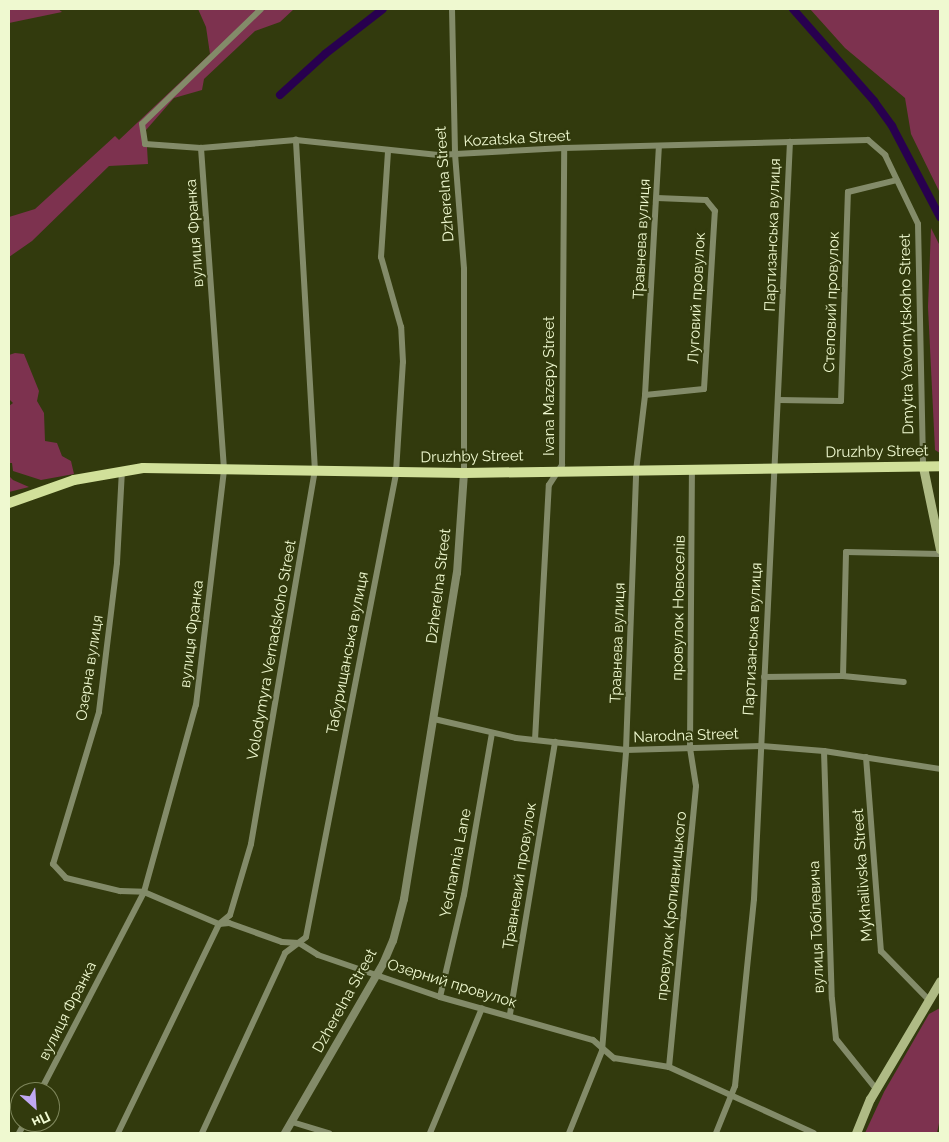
<!DOCTYPE html>
<html>
<head>
<meta charset="utf-8">
<style>
	body { margin:0 }
	#map { position:relative; width:949px; height:1142px; overflow:hidden; background:#323a0d; font-family:Raleway,sans-serif }
	div>[style] { position:absolute }
	.green>* { inset:0; background:#7d324f }
	.canal>* { height:8px; margin:-4px; padding:0 4px; transform-origin:4px; border-radius:4px; background:#28004f }
	.minor>* { height:6px; margin:-3px; padding:0 3px; transform-origin:3px; border-radius:3px; background:#838b69 }
	.tertiary>* { height:8px; margin:-4px; padding:0 4px; transform-origin:4px; border-radius:4px; background:#838b69 }
	.secondary>* { height:9px; margin:-4.5px; padding:0 4.5px; transform-origin:4.5px; border-radius:4.5px; background:#afbb85 }
	.primary>* { height:10px; margin:-5px; padding:0 5px; transform-origin:5px; border-radius:5px; background:#d1e09a }
	span { translate:-50% -50%; white-space:nowrap; text-align:center; line-height:1.15; -webkit-text-stroke:4px #323a0d; paint-order:stroke }
	.street-label { font-size:15px; color:#eff9d0 }
	.frame { position:absolute; inset:0; border:10px solid #eff9d0; pointer-events:none }
	.north { position:absolute; left:10px; top:1082px; width:50px; height:50px; box-sizing:border-box; background:#323a0d; border:1px solid #7e865b; border-radius:50%; rotate:154deg; font-size:14px; font-weight:700; line-height:20px; text-align:center; color:#eff9d0 }
	.north::after { content:''; display:block; margin:auto; width:18px; height:22px; background:#c0a8f3; clip-path:polygon(50% 0,100% 100%,50% 72%,0 100%) }
</style>
</head>
<body>
<div id="map">
	<div class="green">
		<i style="clip-path:polygon(9px 9px,58px 9px,62px 12px,9px 23px)"></i>
		<i style="clip-path:polygon(198px 9px,294px 9px,280px 22px,255px 31px,204px 79px,202px 90px,174px 98px,146px 130px,148px 164px,109px 166px,32px 241px,9px 257px,9px 217px,35px 209px,115px 136px,119px 140px,210px 54px,206px 27px)"></i>
		<i style="clip-path:polygon(810px 9px,940px 9px,940px 193px,911px 134px,905px 98px,845px 48px)"></i>
		<i style="clip-path:polygon(931px 228px,940px 246px,940px 453px,935px 450px,928px 307px)"></i>
		<i style="clip-path:polygon(15px 353px,24px 354px,39px 391px,37px 401px,44px 413px,45px 441px,57px 443px,62px 456px,71px 461px,74px 474px,41px 480px,13px 471px,12px 463px,9px 463px,9px 406px,13px 403px,9px 399px,9px 355px)"></i>
		<i style="clip-path:polygon(9px 476px,13px 480px,29px 487px,9px 492px)"></i>
		<i style="clip-path:polygon(940px 1008px,940px 1118px,937px 1133px,865px 1133px,884px 1092px,929px 1014px)"></i>
	</div>
	<div class="canal">
		<i style="left:793px;top:9px;width:123px;rotate:48.6deg"></i>
		<i style="left:874px;top:101px;width:31px;rotate:54deg"></i>
		<i style="left:892px;top:126px;width:103px;rotate:62.2deg"></i>
		<i style="left:280px;top:95px;width:61px;rotate:-42.3deg"></i>
		<i style="left:325px;top:54px;width:73px;rotate:-37.8deg"></i>
	</div>
	<div class="minor">
		<i style="left:261px;top:9px;width:165px;rotate:136deg"></i>
		<i style="left:142px;top:124px;width:20px;rotate:81deg"></i>
		<i style="left:145px;top:144px;width:56px;rotate:4.1deg"></i>
		<i style="left:201px;top:148px;width:95px;rotate:-4.8deg"></i>
		<i style="left:296px;top:140px;width:143px;rotate:6deg"></i>
		<i style="left:438px;top:155px;width:126px;rotate:-3.2deg"></i>
		<i style="left:564px;top:148px;width:304px;rotate:-1.5deg"></i>
		<i style="left:868px;top:140px;width:23px;rotate:41deg"></i>
		<i style="left:885px;top:155px;width:76px;rotate:64.4deg"></i>
		<i style="left:918px;top:224px;width:243px;rotate:88.8deg"></i>
		<i style="left:452px;top:9px;width:145px;rotate:88.8deg"></i>
		<i style="left:455px;top:154px;width:115px;rotate:85.5deg"></i>
		<i style="left:464px;top:269px;width:204px;rotate:90deg"></i>
		<i style="left:645px;top:395px;width:59px;rotate:-5.8deg"></i>
		<i style="left:704px;top:389px;width:178px;rotate:-86.5deg"></i>
		<i style="left:715px;top:211px;width:14px;rotate:-129deg"></i>
		<i style="left:706px;top:200px;width:49px;rotate:-177.7deg"></i>
		<i style="left:779px;top:400px;width:62px;rotate:0.9deg"></i>
		<i style="left:841px;top:401px;width:209px;rotate:-88.1deg"></i>
		<i style="left:848px;top:192px;width:50px;rotate:-13.8deg"></i>
		<i style="left:122px;top:470px;width:93px;rotate:93.1deg"></i>
		<i style="left:117px;top:563px;width:150px;rotate:96.9deg"></i>
		<i style="left:99px;top:712px;width:159px;rotate:106.8deg"></i>
		<i style="left:53px;top:864px;width:19px;rotate:47deg"></i>
		<i style="left:66px;top:878px;width:56px;rotate:13.5deg"></i>
		<i style="left:120px;top:891px;width:24px;rotate:2deg"></i>
		<i style="left:144px;top:892px;width:82px;rotate:23.1deg"></i>
		<i style="left:219px;top:924px;width:10px;rotate:-6deg"></i>
		<i style="left:229px;top:923px;width:56px;rotate:19.7deg"></i>
		<i style="left:282px;top:942px;width:17px;rotate:3deg"></i>
		<i style="left:299px;top:943px;width:22px;rotate:32deg"></i>
		<i style="left:318px;top:955px;width:129px;rotate:19deg"></i>
		<i style="left:440px;top:997px;width:159px;rotate:15.7deg"></i>
		<i style="left:593px;top:1040px;width:28px;rotate:41deg"></i>
		<i style="left:614px;top:1058px;width:56px;rotate:9.3deg"></i>
		<i style="left:669px;top:1067px;width:159px;rotate:24.5deg"></i>
		<i style="left:843px;top:676px;width:61px;rotate:5.6deg"></i>
		<i style="left:764px;top:677px;width:79px;rotate:-0.7deg"></i>
		<i style="left:843px;top:676px;width:124px;rotate:-88.6deg"></i>
		<i style="left:846px;top:552px;width:94px;rotate:1.2deg"></i>
		<i style="left:434px;top:719px;width:84px;rotate:13deg"></i>
		<i style="left:516px;top:738px;width:111px;rotate:6.2deg"></i>
		<i style="left:626px;top:750px;width:135px;rotate:-1.7deg"></i>
		<i style="left:761px;top:746px;width:63px;rotate:4.5deg"></i>
		<i style="left:824px;top:751px;width:117px;rotate:8.8deg"></i>
		<i style="left:535px;top:740px;width:255px;rotate:-86.9deg"></i>
		<i style="left:549px;top:485px;width:24px;rotate:-57deg"></i>
		<i style="left:562px;top:465px;width:317px;rotate:-89.6deg"></i>
		<i style="left:824px;top:751px;width:248px;rotate:88.2deg"></i>
		<i style="left:832px;top:999px;width:40px;rotate:84.3deg"></i>
		<i style="left:836px;top:1039px;width:64px;rotate:51.3deg"></i>
		<i style="left:866px;top:757px;width:195px;rotate:85.6deg"></i>
		<i style="left:881px;top:951px;width:69px;rotate:45.6deg"></i>
		<i style="left:440px;top:997px;width:105px;rotate:-76.8deg"></i>
		<i style="left:464px;top:895px;width:164px;rotate:-80.2deg"></i>
		<i style="left:510px;top:1014px;width:276px;rotate:-80.6deg"></i>
		<i style="left:669px;top:1067px;width:282px;rotate:-84.5deg"></i>
		<i style="left:696px;top:786px;width:39px;rotate:-99deg"></i>
		<i style="left:690px;top:747px;width:277px;rotate:-89.6deg"></i>
		<i style="left:40px;top:1092px;width:225px;rotate:-62.5deg"></i>
		<i style="left:144px;top:892px;width:194px;rotate:-74.5deg"></i>
		<i style="left:196px;top:705px;width:238px;rotate:-83.2deg"></i>
		<i style="left:224px;top:469px;width:322px;rotate:-94.1deg"></i>
		<i style="left:292px;top:1122px;width:39px;rotate:17deg"></i>
		<i style="left:19px;top:1133px;width:13px;rotate:-61deg"></i>
		<i style="left:118px;top:1133px;width:232px;rotate:-64.2deg"></i>
		<i style="left:219px;top:924px;width:14px;rotate:-39deg"></i>
		<i style="left:230px;top:915px;width:74px;rotate:-73.5deg"></i>
		<i style="left:251px;top:844px;width:378px;rotate:-80.3deg"></i>
		<i style="left:315px;top:471px;width:332px;rotate:-93.3deg"></i>
		<i style="left:202px;top:1133px;width:198px;rotate:-65.2deg"></i>
		<i style="left:285px;top:953px;width:26px;rotate:-37deg"></i>
		<i style="left:306px;top:937px;width:474px;rotate:-79deg"></i>
		<i style="left:396px;top:472px;width:110px;rotate:-86.4deg"></i>
		<i style="left:403px;top:362px;width:35px;rotate:-93deg"></i>
		<i style="left:401px;top:327px;width:73px;rotate:-105.9deg"></i>
		<i style="left:381px;top:257px;width:106px;rotate:-86.2deg"></i>
		<i style="left:430px;top:1133px;width:135px;rotate:-67.4deg"></i>
		<i style="left:569px;top:1133px;width:88px;rotate:-68.1deg"></i>
		<i style="left:602px;top:1051px;width:302px;rotate:-85.4deg"></i>
		<i style="left:626px;top:750px;width:279px;rotate:-87.9deg"></i>
		<i style="left:636px;top:471px;width:77px;rotate:-83.2deg"></i>
		<i style="left:645px;top:395px;width:248px;rotate:-86.8deg"></i>
		<i style="left:716px;top:1133px;width:51px;rotate:-68deg"></i>
		<i style="left:735px;top:1086px;width:188px;rotate:-84.2deg"></i>
		<i style="left:754px;top:899px;width:758px;rotate:-87.28deg"></i>
	</div>
	<div class="tertiary">
		<i style="left:285px;top:1133px;width:195px;rotate:-59.9deg"></i>
		<i style="left:383px;top:964px;width:25px;rotate:-67deg"></i>
		<i style="left:393px;top:941px;width:43px;rotate:-75.3deg"></i>
		<i style="left:404px;top:899px;width:330px;rotate:-80.8deg"></i>
		<i style="left:457px;top:573px;width:100px;rotate:-86deg"></i>
	</div>
	<div class="secondary">
		<i style="left:923px;top:467px;width:84px;rotate:78.3deg"></i>
		<i style="left:856px;top:1133px;width:37px;rotate:-68deg"></i>
		<i style="left:870px;top:1099px;width:137px;rotate:-59.3deg"></i>
	</div>
	<div class="primary">
		<i style="left:9px;top:503px;width:69px;rotate:-19.5deg"></i>
		<i style="left:74px;top:480px;width:70px;rotate:-9.9deg"></i>
		<i style="left:143px;top:468px;width:321px;rotate:0.9deg"></i>
		<i style="left:464px;top:473px;width:476px;rotate:-0.8deg"></i>
	</div>
	<div class="street-label">
		<span style="left:517px;top:139px;rotate:-3deg">Kozatska Street</span>
		<span style="left:445px;top:184px;rotate:-94deg">Dzherelna Street</span>
		<span style="left:195px;top:233px;rotate:-94deg">вулиця Франка</span>
		<span style="left:773px;top:235px;rotate:-88deg">Партизанська вулиця</span>
		<span style="left:642px;top:239px;rotate:-87deg">Травнева вулиця</span>
		<span style="left:697px;top:298px;rotate:-87deg">Луговий провулок</span>
		<span style="left:832px;top:302px;rotate:-88deg">Степовий провулок</span>
		<span style="left:907px;top:334px;rotate:-91deg">Dmytra Yavornytskoho Street</span>
		<span style="left:550px;top:386px;rotate:-90deg">Ivana Mazepy Street</span>
		<span style="left:877px;top:452px;rotate:-1deg">Druzhby Street</span>
		<span style="left:472px;top:457px;rotate:-1deg">Druzhby Street</span>
		<span style="left:439px;top:586px;rotate:-83deg">Dzherelna Street</span>
		<span style="left:679px;top:608px;rotate:-89deg">провулок Новоселів</span>
		<span style="left:192px;top:634px;rotate:-83deg">вулиця Франка</span>
		<span style="left:753px;top:639px;rotate:-87deg">Партизанська вулиця</span>
		<span style="left:618px;top:643px;rotate:-88deg">Травнева вулиця</span>
		<span style="left:272px;top:650px;rotate:-80deg">Volodymyra Vernadskoho Street</span>
		<span style="left:348px;top:653px;rotate:-79deg">Табурищанська вулиця</span>
		<span style="left:90px;top:668px;rotate:-81deg">Озерна вулиця</span>
		<span style="left:686px;top:736px;rotate:-2deg">Narodna Street</span>
		<span style="left:456px;top:863px;rotate:-79deg">Yednannia Lane</span>
		<span style="left:863px;top:875px;rotate:-94deg">Mykhailivska Street</span>
		<span style="left:520px;top:876px;rotate:-81deg">Травневий провулок</span>
		<span style="left:672px;top:906px;rotate:-84deg">провулок Кропивницького</span>
		<span style="left:817px;top:927px;rotate:-92deg">вулиця Тобілевича</span>
		<span style="left:452px;top:984px;rotate:17deg">Озерний провулок</span>
		<span style="left:345px;top:1001px;rotate:-61deg">Dzherelna Street</span>
		<span style="left:68px;top:1011px;rotate:-63deg">вулиця Франка</span>
	</div>
	<div class="frame"></div>
	<div class="north">Пн</div>
</div>
</body>
</html>
